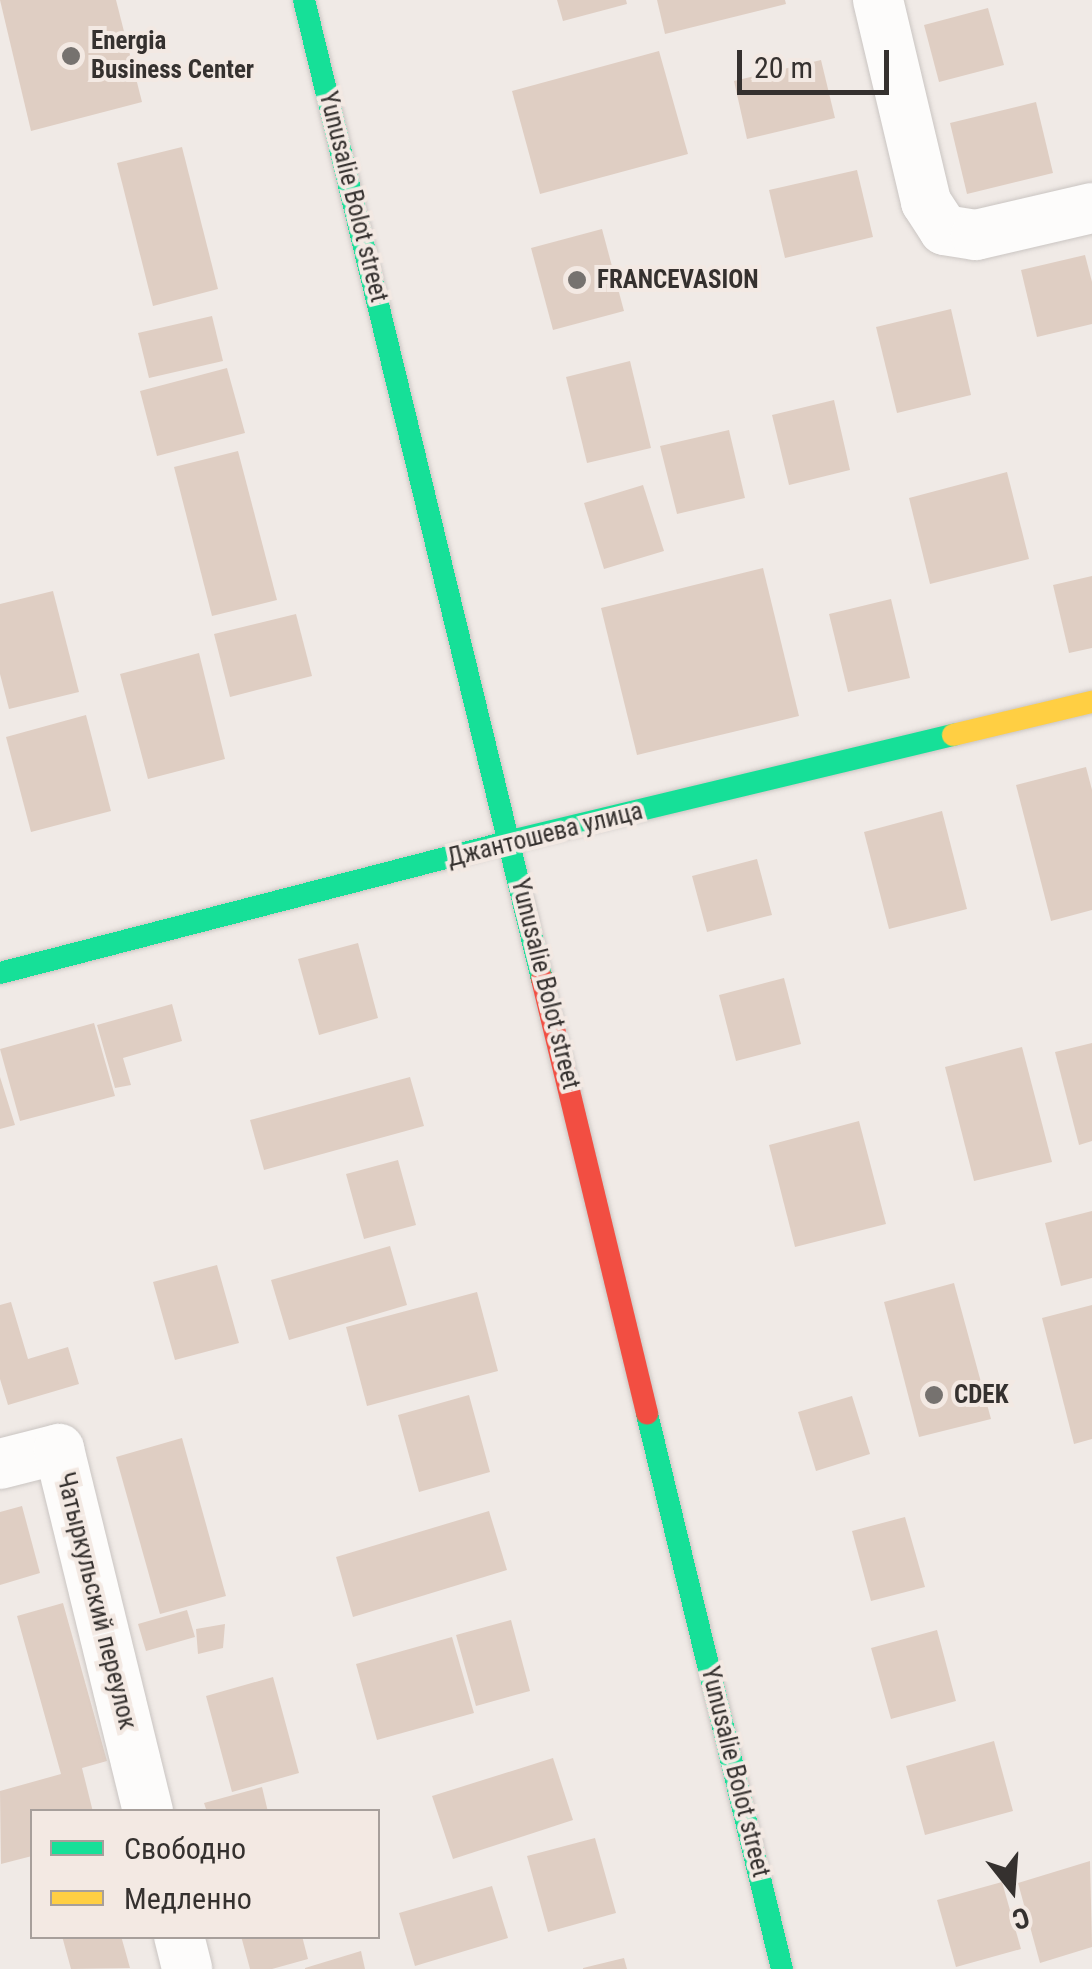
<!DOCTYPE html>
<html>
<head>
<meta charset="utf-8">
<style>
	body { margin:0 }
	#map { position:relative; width:1092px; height:1969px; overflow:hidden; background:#f0eae6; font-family:"Roboto Condensed",sans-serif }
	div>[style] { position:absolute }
	.building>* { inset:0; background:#dfcec3 }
	.roads { filter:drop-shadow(0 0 2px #cac5c2) drop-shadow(0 0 2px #cac5c2) }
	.street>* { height:50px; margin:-25px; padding:0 25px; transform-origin:25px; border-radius:25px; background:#fdfcfb }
	.fast>* { height:22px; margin:-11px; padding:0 11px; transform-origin:11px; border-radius:11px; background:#16e098 }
	.slow>* { height:22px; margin:-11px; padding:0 11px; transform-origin:11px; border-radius:11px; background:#ffcf43 }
	.jam>* { height:22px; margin:-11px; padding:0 11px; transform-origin:11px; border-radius:11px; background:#f24e42 }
	.dots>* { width:28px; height:28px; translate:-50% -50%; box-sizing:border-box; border:5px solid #f3e9e3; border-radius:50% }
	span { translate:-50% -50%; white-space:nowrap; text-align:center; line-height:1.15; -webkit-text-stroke:8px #f3e9e3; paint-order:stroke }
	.poi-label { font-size:25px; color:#35312f; font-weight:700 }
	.left { translate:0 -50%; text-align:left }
	.street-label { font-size:25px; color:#35312f }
	.legend { position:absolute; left:30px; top:1809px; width:350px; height:130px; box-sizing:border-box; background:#f3e9e3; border:2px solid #a79f9b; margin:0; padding:12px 18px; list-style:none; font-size:30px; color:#35312f }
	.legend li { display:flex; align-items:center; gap:20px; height:50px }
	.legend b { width:50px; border:2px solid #a79f9b }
	.north { position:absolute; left:962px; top:1839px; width:100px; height:100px; -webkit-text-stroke:8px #f3e9e3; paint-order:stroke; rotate:163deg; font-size:28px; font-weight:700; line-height:40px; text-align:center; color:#35312f }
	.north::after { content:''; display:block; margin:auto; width:35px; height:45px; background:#35312f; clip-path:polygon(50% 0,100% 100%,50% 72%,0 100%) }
	.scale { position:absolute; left:737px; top:50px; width:152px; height:45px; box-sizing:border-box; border:5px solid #35312f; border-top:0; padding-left:12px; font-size:30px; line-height:35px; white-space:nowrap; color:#35312f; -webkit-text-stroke:8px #f3e9e3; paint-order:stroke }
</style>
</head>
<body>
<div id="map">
	<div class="building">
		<i style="clip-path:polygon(0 0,116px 0,142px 102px,31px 131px)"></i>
		<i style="clip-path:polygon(557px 0,626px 0,627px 4px,563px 21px)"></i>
		<i style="clip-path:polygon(657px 0,785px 0,786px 4px,665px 34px)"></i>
		<i style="clip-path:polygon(988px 8px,1004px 65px,939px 82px,924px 25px)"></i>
		<i style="clip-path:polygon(659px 51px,688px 154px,540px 194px,512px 91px)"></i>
		<i style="clip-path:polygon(821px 60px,835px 118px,747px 139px,734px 81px)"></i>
		<i style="clip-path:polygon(1036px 102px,1053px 173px,967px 194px,950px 123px)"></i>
		<i style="clip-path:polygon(182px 147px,218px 289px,153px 306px,117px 163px)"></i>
		<i style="clip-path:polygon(857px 170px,873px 237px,785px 258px,769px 190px)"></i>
		<i style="clip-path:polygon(602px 229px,624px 311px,553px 330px,531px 248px)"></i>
		<i style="clip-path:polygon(1085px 255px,1092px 282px,1092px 324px,1037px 337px,1021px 270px)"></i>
		<i style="clip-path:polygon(951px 309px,971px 395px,897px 413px,876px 327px)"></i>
		<i style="clip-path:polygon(212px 316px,223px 361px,149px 378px,138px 333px)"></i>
		<i style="clip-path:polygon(630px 361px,651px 448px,587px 463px,566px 377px)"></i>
		<i style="clip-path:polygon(227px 368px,245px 433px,157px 456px,140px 391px)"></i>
		<i style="clip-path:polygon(834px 400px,850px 470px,789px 485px,772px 415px)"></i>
		<i style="clip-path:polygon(729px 430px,745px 498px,677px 514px,660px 446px)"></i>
		<i style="clip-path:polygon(238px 451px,277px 600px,212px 616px,174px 467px)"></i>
		<i style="clip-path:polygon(1007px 472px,1029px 559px,930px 584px,909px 498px)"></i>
		<i style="clip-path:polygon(643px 485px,664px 551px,604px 569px,584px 503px)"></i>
		<i style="clip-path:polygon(763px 568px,799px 716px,637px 755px,601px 608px)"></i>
		<i style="clip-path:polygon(1092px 576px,1092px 648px,1069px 653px,1053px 585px)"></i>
		<i style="clip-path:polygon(53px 591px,79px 692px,9px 709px,0 674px,0 604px)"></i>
		<i style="clip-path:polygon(891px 599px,910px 678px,848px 692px,829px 614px)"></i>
		<i style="clip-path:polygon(296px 614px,312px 676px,230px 697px,214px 634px)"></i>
		<i style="clip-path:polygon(199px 653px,225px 759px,148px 779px,120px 674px)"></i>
		<i style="clip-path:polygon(86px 715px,111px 811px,31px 832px,6px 737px)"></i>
		<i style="clip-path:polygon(1086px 767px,1092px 790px,1092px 910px,1051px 921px,1016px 785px)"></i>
		<i style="clip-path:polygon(942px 811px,967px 909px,889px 929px,864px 832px)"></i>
		<i style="clip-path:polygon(757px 859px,772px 915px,707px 932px,692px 876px)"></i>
		<i style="clip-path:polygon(358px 943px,378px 1018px,319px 1035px,298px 959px)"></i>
		<i style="clip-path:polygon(784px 978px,801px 1044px,736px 1061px,719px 995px)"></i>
		<i style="clip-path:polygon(172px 1004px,182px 1041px,123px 1058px,131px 1085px,115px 1088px,97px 1025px)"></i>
		<i style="clip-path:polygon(94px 1023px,115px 1096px,20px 1121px,0 1049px)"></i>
		<i style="clip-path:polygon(1092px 1043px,1092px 1141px,1079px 1145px,1055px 1052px)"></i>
		<i style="clip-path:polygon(1022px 1047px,1052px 1162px,974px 1181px,945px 1067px)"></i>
		<i style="clip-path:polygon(0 1077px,15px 1125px,0 1129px)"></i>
		<i style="clip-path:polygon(410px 1077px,424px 1126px,264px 1170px,250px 1120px)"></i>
		<i style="clip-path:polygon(859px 1121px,886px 1224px,795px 1247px,769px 1145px)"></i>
		<i style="clip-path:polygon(398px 1160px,416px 1225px,364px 1239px,346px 1174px)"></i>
		<i style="clip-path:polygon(1092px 1211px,1092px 1278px,1061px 1286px,1045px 1223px)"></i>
		<i style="clip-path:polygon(390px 1246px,407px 1305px,289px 1340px,271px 1280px)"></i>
		<i style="clip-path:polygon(217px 1265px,239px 1343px,175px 1360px,153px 1282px)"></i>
		<i style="clip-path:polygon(954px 1283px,991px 1419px,919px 1437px,884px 1302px)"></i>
		<i style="clip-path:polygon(477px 1292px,498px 1371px,367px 1406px,346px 1327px)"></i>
		<i style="clip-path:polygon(11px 1302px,28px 1359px,68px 1347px,79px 1384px,8px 1405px,0 1379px,0 1305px)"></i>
		<i style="clip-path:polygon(1092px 1305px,1092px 1439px,1074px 1444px,1042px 1318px)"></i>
		<i style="clip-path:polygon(469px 1395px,490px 1472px,419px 1492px,398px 1415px)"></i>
		<i style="clip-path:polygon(852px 1396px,870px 1454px,816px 1471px,798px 1412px)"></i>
		<i style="clip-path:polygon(182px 1438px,226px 1596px,160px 1614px,116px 1457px)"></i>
		<i style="clip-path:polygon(22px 1506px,40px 1573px,0 1585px,0 1512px)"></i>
		<i style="clip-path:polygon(489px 1511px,507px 1570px,353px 1617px,336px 1557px)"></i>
		<i style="clip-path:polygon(905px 1517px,925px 1587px,871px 1601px,852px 1531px)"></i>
		<i style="clip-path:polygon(63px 1603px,107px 1761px,82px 1768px,93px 1812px,32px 1812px,32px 1856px,1px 1864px,0 1791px,61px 1774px,17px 1616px)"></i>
		<i style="clip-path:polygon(187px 1610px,195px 1637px,146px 1651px,138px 1624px)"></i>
		<i style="clip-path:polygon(511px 1620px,530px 1691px,476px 1706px,456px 1635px)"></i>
		<i style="clip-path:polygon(225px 1624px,223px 1648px,198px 1654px,196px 1629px)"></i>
		<i style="clip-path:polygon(937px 1630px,956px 1701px,891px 1719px,871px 1648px)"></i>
		<i style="clip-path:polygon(452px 1637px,474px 1713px,377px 1740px,356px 1664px)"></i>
		<i style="clip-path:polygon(273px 1677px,299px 1773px,232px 1792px,206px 1696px)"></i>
		<i style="clip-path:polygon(994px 1741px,1013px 1811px,925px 1835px,906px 1766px)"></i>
		<i style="clip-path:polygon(553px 1758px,573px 1820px,453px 1859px,432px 1796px)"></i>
		<i style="clip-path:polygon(262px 1787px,268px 1812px,207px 1812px,204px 1803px)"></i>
		<i style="clip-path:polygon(595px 1838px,616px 1913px,548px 1932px,527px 1856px)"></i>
		<i style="clip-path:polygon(1090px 1861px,1092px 1947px,1040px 1963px,1018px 1883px)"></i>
		<i style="clip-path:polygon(1002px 1882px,1021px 1949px,956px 1967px,937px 1900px)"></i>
		<i style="clip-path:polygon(492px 1886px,508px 1938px,415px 1966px,399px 1913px)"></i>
		<i style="clip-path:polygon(62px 1936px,121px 1936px,130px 1968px,71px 1969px)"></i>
		<i style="clip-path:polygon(241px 1936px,302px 1936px,308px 1959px,272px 1969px,250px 1969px)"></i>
		<i style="clip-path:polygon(361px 1951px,365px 1969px,305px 1969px,305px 1968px)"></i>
		<i style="clip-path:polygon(624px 1958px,627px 1969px,583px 1969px,583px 1968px)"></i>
	</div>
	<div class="roads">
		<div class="street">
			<i style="left:878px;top:0;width:208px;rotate:76.6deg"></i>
			<i style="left:926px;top:202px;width:33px;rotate:57deg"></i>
			<i style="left:944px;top:230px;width:32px;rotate:9deg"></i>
			<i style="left:976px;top:235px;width:119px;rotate:-13.1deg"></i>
			<i style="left:0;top:1464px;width:61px;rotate:-14.3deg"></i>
			<i style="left:59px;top:1449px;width:374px;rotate:76.2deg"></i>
			<i style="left:179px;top:1936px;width:34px;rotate:76deg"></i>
		</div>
		<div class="fast">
			<i style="left:304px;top:0;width:1008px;rotate:76.34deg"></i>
			<i style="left:0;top:973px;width:528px;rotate:-14.48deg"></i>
			<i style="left:511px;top:841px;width:455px;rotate:-13.5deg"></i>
			<i style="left:647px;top:1414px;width:571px;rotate:76.33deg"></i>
		</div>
		<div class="slow">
			<i style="left:953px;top:735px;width:143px;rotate:-13.4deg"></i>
		</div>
		<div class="jam">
			<i style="left:542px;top:979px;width:447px;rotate:76.4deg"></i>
		</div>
	</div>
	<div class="dots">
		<i style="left:71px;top:56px;background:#76726f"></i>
		<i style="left:577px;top:280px;background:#76726f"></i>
		<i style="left:934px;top:1395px;background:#76726f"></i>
	</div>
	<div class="poi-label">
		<span class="left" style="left:91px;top:56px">Energia<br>Business Center</span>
		<span class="left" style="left:597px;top:280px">FRANCEVASION</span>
		<span class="left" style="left:954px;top:1395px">CDEK</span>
	</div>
	<div class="street-label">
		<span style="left:353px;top:197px;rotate:76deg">Yunusalie Bolot street</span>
		<span style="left:545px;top:835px;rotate:-14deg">Джантошева улица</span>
		<span style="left:545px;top:984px;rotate:76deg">Yunusalie Bolot street</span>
		<span style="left:96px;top:1601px;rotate:76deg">Чатыркульский переулок</span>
		<span style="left:735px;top:1772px;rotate:76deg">Yunusalie Bolot street</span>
	</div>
	<ul class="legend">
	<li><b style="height:12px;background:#16e098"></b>Свободно</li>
	<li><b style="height:12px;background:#ffcf43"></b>Медленно</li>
	</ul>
	<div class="north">С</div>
	<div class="scale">20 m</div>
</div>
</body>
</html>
